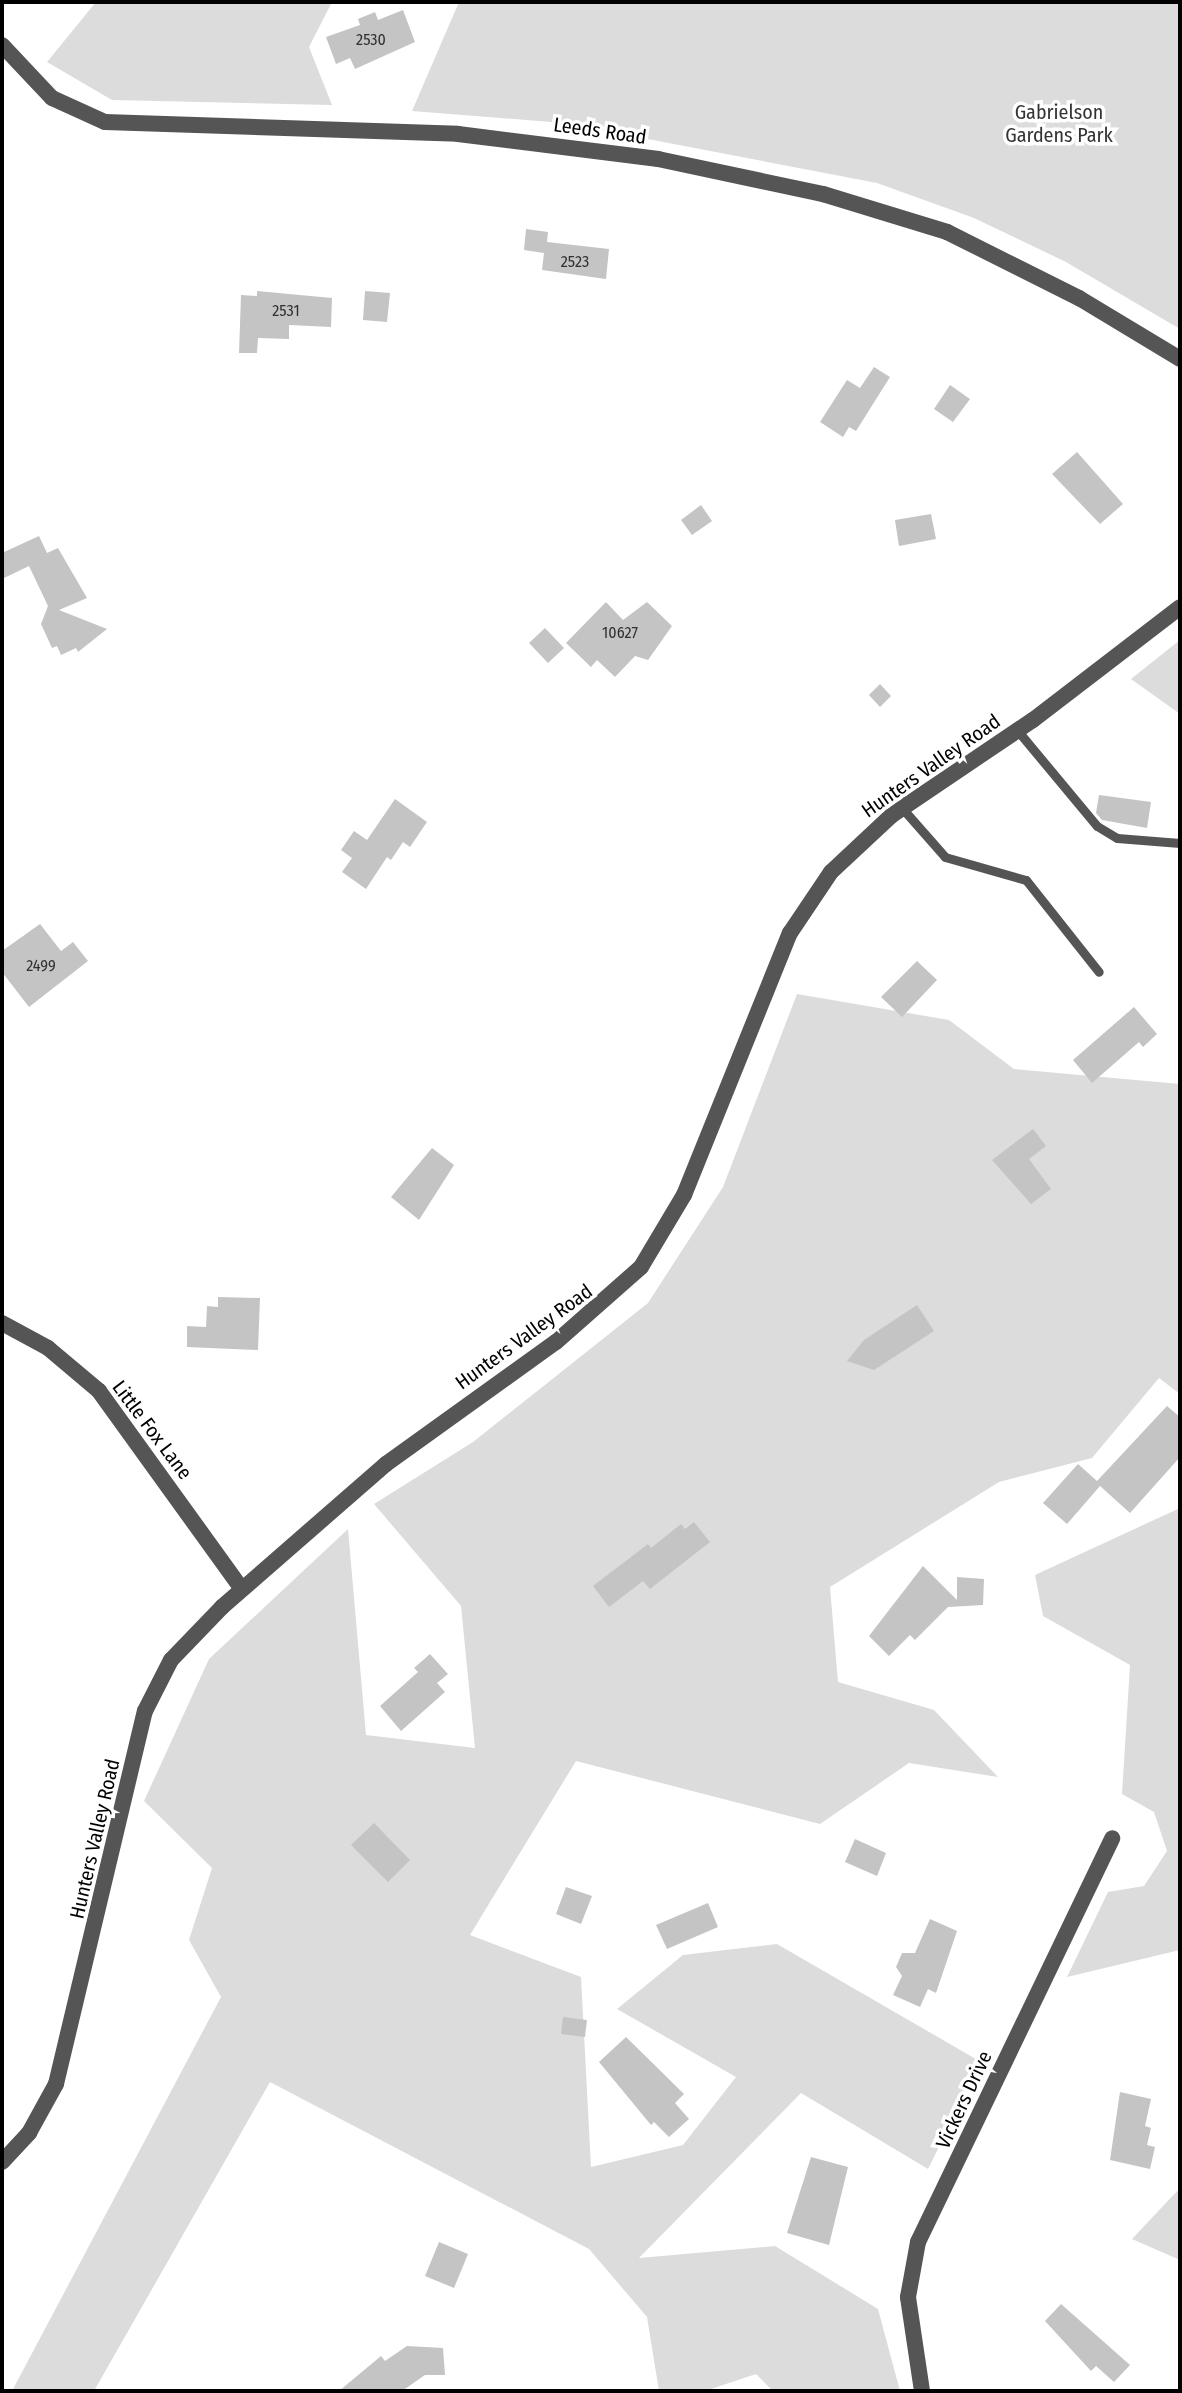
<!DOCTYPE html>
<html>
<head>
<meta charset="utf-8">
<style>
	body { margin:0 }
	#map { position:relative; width:1182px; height:2393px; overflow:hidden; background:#fff; font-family:"Fira Sans Condensed",sans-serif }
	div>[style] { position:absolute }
	.green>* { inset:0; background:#dcdcdc }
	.building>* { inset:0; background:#c4c4c4 }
	.service>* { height:9px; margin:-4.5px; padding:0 4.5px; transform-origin:4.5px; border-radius:4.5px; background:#555 }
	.minor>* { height:16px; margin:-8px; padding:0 8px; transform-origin:8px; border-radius:8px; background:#555 }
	span { translate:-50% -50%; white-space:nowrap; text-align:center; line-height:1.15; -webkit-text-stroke:7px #fff; paint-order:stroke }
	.number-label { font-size:16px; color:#313131 }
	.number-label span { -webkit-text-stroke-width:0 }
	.park-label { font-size:20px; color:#333 }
	.street-label { font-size:20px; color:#000 }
	.frame { position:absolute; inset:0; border:4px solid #000; pointer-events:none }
</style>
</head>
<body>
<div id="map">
	<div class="green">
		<i style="clip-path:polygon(96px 2px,332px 2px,309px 47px,332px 105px,112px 100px,47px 62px)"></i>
		<i style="clip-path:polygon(459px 2px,1180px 2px,1180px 329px,1066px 262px,974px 218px,877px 183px,564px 123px,412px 111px)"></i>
		<i style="clip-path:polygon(1180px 640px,1180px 714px,1131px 679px)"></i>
		<i style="clip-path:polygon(797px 994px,949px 1020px,1014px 1069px,1180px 1084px,1180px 1394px,1159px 1378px,1092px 1458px,999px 1482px,830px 1587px,838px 1682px,934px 1710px,998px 1777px,909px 1763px,820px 1824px,576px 1761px,470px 1935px,581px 1977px,591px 2167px,683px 2145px,736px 2077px,617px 2009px,683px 1955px,777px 1944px,981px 2062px,928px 2169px,801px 2093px,639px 2258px,775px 2246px,878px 2309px,900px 2391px,773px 2391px,756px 2374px,705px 2391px,659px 2391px,647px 2317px,589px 2249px,270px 2082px,94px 2391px,12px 2391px,221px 1997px,189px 1940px,212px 1868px,144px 1801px,209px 1659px,348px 1529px,366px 1735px,475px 1748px,461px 1606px,374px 1504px,473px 1442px,648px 1303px,723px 1187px)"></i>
		<i style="clip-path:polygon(1180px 1508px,1180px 1950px,1067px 1977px,1108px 1892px,1144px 1886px,1167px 1851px,1154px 1812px,1122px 1794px,1130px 1665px,1043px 1616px,1035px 1575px)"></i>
		<i style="clip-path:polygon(1180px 2188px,1180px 2260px,1132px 2239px)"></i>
	</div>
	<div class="building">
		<i style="clip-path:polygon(403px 10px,415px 42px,355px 69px,350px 58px,336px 64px,326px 37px,360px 25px,358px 19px,375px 12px,378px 20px)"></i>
		<i style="clip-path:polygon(526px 229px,548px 232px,547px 242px,609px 249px,606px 279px,542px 270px,544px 253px,524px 250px)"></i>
		<i style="clip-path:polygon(257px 291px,332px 298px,331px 327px,289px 325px,289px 339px,258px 338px,257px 353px,239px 353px,241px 295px,257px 296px)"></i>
		<i style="clip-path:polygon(365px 291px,390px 293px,387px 322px,363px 320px)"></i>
		<i style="clip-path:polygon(874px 367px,890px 377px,856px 431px,849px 427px,843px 437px,820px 422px,847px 380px,860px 388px)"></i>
		<i style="clip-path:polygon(950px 385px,970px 399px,953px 422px,934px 409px)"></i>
		<i style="clip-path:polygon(1077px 452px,1123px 504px,1100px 524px,1052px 474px)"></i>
		<i style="clip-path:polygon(701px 505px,712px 521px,692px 535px,681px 520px)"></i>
		<i style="clip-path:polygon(931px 514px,936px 539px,899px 546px,895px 520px)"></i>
		<i style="clip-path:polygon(39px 536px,47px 553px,58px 548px,87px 598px,59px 610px,107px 629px,78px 652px,76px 648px,61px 655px,57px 646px,52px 648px,41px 624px,48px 606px,29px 566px,2px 579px,2px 553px)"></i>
		<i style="clip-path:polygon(606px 602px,623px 620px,647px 602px,672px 626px,648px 660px,635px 656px,615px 677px,597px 660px,591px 667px,566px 643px)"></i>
		<i style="clip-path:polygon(545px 628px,564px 648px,548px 663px,529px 643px)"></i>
		<i style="clip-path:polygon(880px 684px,891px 696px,880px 707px,869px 695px)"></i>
		<i style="clip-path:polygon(1099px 795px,1151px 802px,1147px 828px,1102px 820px,1096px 813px)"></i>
		<i style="clip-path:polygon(395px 799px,427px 822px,410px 847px,403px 842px,391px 860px,387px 857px,366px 889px,342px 872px,352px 858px,341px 850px,354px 831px,367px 840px)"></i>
		<i style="clip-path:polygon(40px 924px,61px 951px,73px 942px,88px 961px,29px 1007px,2px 972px,2px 951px)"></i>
		<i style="clip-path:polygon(917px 961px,937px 980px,902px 1017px,881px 997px)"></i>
		<i style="clip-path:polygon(1134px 1007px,1157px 1034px,1143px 1047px,1139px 1042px,1092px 1083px,1073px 1060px)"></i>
		<i style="clip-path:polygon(1033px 1129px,1046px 1146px,1029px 1159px,1051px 1189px,1031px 1204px,992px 1160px)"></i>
		<i style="clip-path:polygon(432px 1148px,454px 1165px,419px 1220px,391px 1197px)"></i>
		<i style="clip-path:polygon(218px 1297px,260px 1298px,258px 1350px,187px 1347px,187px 1326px,206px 1327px,207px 1306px,218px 1307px)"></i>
		<i style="clip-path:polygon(917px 1305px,934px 1331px,874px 1370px,847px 1361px,864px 1340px)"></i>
		<i style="clip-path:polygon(1167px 1406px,1180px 1417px,1180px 1457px,1130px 1513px,1100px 1486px,1067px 1524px,1043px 1503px,1078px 1464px,1097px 1481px)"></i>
		<i style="clip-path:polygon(694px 1522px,710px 1542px,650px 1589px,643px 1581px,609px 1607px,593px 1586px,648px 1544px,651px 1548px,681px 1524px,685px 1529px)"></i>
		<i style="clip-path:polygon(923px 1566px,957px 1600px,957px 1577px,984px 1579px,983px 1605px,948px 1607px,915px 1640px,910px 1635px,889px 1656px,869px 1636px)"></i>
		<i style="clip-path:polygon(430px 1654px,448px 1674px,437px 1683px,445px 1692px,401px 1731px,380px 1706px,418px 1672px,414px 1668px)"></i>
		<i style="clip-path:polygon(374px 1823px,410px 1860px,388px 1882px,351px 1845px)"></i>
		<i style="clip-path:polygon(855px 1839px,886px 1853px,877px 1876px,845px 1862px)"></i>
		<i style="clip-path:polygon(566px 1887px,592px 1896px,581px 1924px,556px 1914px)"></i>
		<i style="clip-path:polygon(708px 1903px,718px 1927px,667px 1949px,656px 1925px)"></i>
		<i style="clip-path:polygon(930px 1919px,957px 1931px,936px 1993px,928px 1989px,920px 2007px,893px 1995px,902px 1976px,896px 1967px,902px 1953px,915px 1953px)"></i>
		<i style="clip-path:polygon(563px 2017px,587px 2020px,585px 2037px,561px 2034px)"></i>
		<i style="clip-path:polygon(626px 2037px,684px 2094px,675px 2103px,689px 2119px,669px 2137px,654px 2122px,651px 2125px,599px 2062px)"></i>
		<i style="clip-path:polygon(1120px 2092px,1151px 2099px,1145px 2126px,1151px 2128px,1147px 2145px,1155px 2147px,1150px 2169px,1110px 2160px)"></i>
		<i style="clip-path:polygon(811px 2157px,848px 2167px,829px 2245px,787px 2233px)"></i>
		<i style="clip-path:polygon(439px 2242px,468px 2254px,454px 2288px,425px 2276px)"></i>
		<i style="clip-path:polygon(1061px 2304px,1130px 2365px,1114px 2382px,1096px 2366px,1091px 2371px,1045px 2321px)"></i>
		<i style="clip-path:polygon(407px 2346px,443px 2348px,445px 2375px,425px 2375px,402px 2391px,339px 2391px,381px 2356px,385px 2361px)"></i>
	</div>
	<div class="service">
		<i style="left:1017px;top:730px;width:125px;rotate:50.2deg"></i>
		<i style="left:1097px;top:826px;width:23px;rotate:31deg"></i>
		<i style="left:1117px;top:838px;width:63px;rotate:4.5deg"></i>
		<i style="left:902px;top:808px;width:65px;rotate:48.7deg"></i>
		<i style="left:945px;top:857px;width:84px;rotate:15.9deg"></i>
		<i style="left:1026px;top:880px;width:117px;rotate:51.6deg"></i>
	</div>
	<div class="minor">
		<i style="left:2px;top:45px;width:73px;rotate:46.7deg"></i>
		<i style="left:52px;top:98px;width:58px;rotate:24.4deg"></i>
		<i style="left:105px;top:122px;width:353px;rotate:1.9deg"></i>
		<i style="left:458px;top:134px;width:202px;rotate:7.1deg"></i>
		<i style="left:658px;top:159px;width:169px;rotate:12deg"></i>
		<i style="left:823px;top:194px;width:130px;rotate:17deg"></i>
		<i style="left:947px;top:232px;width:148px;rotate:26.6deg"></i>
		<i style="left:1079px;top:298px;width:118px;rotate:31.1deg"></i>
		<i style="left:2px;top:1323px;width:52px;rotate:28.5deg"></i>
		<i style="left:48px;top:1348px;width:67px;rotate:40.1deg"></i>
		<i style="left:99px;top:1391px;width:244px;rotate:54.2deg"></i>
		<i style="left:2px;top:2162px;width:40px;rotate:-47deg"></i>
		<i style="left:29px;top:2133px;width:56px;rotate:-61.1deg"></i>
		<i style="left:56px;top:2084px;width:383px;rotate:-76.6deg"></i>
		<i style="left:145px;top:1711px;width:57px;rotate:-63deg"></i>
		<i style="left:171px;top:1660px;width:74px;rotate:-46.1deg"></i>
		<i style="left:222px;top:1607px;width:218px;rotate:-41.1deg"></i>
		<i style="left:386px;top:1464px;width:209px;rotate:-35.7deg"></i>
		<i style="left:556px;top:1342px;width:113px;rotate:-41.4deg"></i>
		<i style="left:641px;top:1267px;width:84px;rotate:-59.2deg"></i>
		<i style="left:684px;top:1195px;width:283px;rotate:-68deg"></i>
		<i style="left:790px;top:933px;width:73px;rotate:-56.1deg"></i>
		<i style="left:831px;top:872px;width:83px;rotate:-43.1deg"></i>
		<i style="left:892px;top:815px;width:170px;rotate:-34deg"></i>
		<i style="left:1033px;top:720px;width:185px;rotate:-37.5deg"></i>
		<i style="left:922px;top:2391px;width:95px;rotate:-98.5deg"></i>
		<i style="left:908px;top:2297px;width:56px;rotate:-79.7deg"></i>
		<i style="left:918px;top:2242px;width:448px;rotate:-64.3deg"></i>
	</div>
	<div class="number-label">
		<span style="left:371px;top:40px">2530</span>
		<span style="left:575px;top:262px">2523</span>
		<span style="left:286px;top:311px">2531</span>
		<span style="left:620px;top:633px">10627</span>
		<span style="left:41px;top:966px">2499</span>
	</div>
	<div class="park-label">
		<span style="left:1059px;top:124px">Gabrielson<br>Gardens Park</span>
	</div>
	<div class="street-label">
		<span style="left:600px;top:131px;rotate:8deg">Leeds Road</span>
		<span style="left:931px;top:766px;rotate:-35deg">Hunters Valley Road</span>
		<span style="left:524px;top:1337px;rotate:-36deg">Hunters Valley Road</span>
		<span style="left:152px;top:1430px;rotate:53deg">Little Fox Lane</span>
		<span style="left:95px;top:1839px;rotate:-77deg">Hunters Valley Road</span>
		<span style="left:964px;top:2100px;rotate:-65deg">Vickers Drive</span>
	</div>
	<div class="frame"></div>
</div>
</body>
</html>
